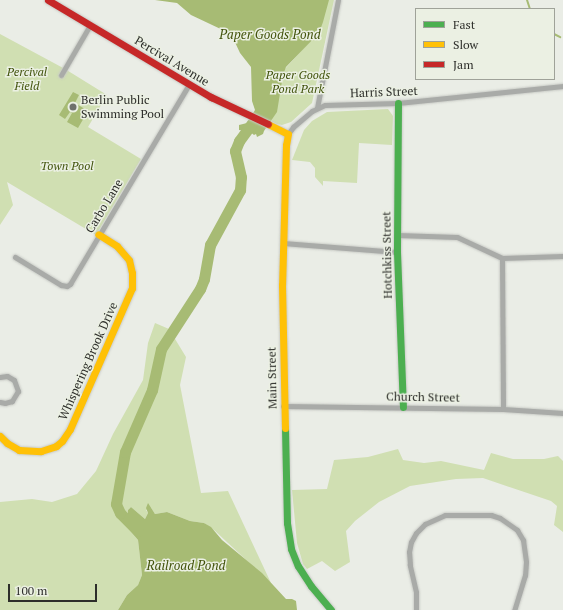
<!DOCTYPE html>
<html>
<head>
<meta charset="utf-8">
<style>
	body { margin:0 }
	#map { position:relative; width:563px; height:610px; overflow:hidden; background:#eaede6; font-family:"PT Serif",serif }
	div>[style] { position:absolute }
	.green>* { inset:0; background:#d0dfb2 }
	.water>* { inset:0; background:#a7bb74 }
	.stream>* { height:2px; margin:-1px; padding:0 1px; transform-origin:1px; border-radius:1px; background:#a7bb74 }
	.river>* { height:11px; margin:-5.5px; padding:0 5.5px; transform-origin:5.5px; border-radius:5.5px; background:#a7bb74 }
	.roads { filter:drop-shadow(0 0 1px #c8cac5) drop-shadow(0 0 1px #c8cac5) }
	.street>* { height:5px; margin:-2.5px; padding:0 2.5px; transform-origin:2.5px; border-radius:2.5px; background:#a9aba8 }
	.fast>* { height:7px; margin:-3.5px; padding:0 3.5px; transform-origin:3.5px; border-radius:3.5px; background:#4caf50 }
	.slow>* { height:7px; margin:-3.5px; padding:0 3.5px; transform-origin:3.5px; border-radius:3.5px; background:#ffc107 }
	.jam>* { height:7px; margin:-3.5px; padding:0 3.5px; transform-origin:3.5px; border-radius:3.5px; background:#c62828 }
	.dots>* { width:11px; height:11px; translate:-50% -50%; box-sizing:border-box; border:2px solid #ebf0e3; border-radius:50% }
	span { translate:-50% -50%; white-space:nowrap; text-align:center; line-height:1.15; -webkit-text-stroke:3px #ebf0e3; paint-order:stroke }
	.street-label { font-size:12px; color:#2d2e2a }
	.park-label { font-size:12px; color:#43550e; font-style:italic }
	.poi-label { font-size:12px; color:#2d2e2a }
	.left { translate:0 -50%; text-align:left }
	.water-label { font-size:13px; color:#42530b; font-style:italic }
	.legend { position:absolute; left:415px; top:8px; width:140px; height:72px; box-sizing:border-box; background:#ebf0e3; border:1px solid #9fa299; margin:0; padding:5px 7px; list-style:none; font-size:12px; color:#2d2e2a }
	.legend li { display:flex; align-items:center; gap:8px; height:20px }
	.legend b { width:20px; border:1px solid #9fa299 }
	.scale { position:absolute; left:8px; top:584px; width:89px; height:18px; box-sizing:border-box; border:2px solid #2d2e2a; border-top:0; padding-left:5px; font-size:12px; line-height:14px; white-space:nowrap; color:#2d2e2a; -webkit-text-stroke:3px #ebf0e3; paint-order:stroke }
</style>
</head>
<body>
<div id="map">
	<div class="green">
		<i style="clip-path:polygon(328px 0,334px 0,312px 103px,291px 122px,282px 125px,277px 124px,271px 121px,283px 71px,316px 35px)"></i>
		<i style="clip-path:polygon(0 34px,65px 69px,107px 95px,88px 127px,141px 159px,96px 235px,7px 182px,13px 205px,0 225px)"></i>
		<i style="clip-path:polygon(388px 109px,393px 116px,392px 145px,359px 143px,357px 183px,323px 181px,323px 186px,315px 177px,315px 168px,310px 162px,292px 160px,304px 130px,312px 121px,327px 112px)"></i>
		<i style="clip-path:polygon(155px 323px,169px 329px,186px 357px,180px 385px,201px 493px,228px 491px,271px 583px,214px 530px,204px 523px,190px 521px,167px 512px,155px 514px,151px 508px,146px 510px,148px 513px,145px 519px,131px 507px,128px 510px,127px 527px,138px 540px,142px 575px,138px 585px,127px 595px,118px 610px,0 610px,0 502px,32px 499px,52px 502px,77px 494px,96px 471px,113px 434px,143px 380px,148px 343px)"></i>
		<i style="clip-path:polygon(398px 449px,403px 460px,424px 463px,441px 461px,484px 470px,491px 453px,513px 459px,544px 459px,558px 456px,563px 461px,563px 532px,554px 525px,557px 506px,551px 501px,483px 478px,456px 479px,410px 486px,379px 502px,355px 521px,346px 531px,350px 562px,335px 571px,322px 561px,307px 569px,303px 564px,297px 543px,292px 490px,327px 489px,334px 460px,368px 457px)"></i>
	</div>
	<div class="water">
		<i style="clip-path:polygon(155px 0,329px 0,323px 22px,319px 33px,286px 67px,283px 75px,277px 112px,264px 131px,263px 134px,257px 137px,256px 134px,254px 135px,249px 131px,239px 130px,239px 125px,247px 123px,255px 110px,252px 101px,251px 67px,240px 53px,233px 38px,227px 32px,191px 15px,177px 3px)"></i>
		<i style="clip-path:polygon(73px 92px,79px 95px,75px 103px,88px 111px,78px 128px,67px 122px,72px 113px,70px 112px,65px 119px,59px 115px)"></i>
		<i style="clip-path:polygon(148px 503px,155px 514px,167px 512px,190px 521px,204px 523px,211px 527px,222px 540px,262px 573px,286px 599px,292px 599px,296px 601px,297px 610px,118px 610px,127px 595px,138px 585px,142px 575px,138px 540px,127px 527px,128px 510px,131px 507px,145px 519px,148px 513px,146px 508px)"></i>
	</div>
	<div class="stream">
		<i style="left:527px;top:0;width:9px;rotate:72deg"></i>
		<i style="left:554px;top:34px;width:7px;rotate:27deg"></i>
	</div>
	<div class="river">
		<i style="left:138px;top:531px;width:25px;rotate:-135deg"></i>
		<i style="left:120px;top:513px;width:10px;rotate:-114deg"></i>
		<i style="left:116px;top:504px;width:53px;rotate:-80.2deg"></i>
		<i style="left:125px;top:452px;width:68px;rotate:-66.5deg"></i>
		<i style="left:152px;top:390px;width:42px;rotate:-77.6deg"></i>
		<i style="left:161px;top:349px;width:72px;rotate:-57deg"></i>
		<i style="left:200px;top:289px;width:11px;rotate:-68deg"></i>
		<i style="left:204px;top:279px;width:35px;rotate:-80deg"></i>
		<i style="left:210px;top:245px;width:63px;rotate:-61.4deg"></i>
		<i style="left:240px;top:190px;width:13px;rotate:-86deg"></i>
		<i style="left:241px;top:177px;width:27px;rotate:-103deg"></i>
		<i style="left:235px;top:151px;width:11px;rotate:-68deg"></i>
		<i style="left:239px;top:141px;width:29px;rotate:-54deg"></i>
	</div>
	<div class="roads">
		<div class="street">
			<i style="left:61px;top:75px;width:58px;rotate:-59.9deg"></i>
			<i style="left:317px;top:108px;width:110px;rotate:-79deg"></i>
			<i style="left:288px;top:134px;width:9px;rotate:-54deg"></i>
			<i style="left:293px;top:127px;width:25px;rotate:-40deg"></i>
			<i style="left:312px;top:111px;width:14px;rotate:-25deg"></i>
			<i style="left:325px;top:105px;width:73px;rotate:-1.6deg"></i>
			<i style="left:398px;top:103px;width:166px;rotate:-5.9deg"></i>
			<i style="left:397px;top:235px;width:60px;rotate:1.9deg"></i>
			<i style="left:457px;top:237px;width:50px;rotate:25deg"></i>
			<i style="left:502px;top:258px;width:61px;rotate:-1.9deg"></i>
			<i style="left:283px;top:243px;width:114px;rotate:4.5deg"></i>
			<i style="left:15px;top:257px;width:54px;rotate:31.3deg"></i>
			<i style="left:61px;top:285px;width:6px;rotate:9deg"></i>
			<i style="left:67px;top:286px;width:4px;rotate:-34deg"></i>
			<i style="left:70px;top:284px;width:233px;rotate:-59.2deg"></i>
			<i style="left:502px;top:258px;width:151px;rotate:89.6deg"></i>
			<i style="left:0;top:377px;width:7px;rotate:-8deg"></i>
			<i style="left:7px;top:376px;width:8px;rotate:30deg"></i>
			<i style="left:14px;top:380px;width:12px;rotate:70deg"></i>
			<i style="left:18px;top:391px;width:12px;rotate:121deg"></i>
			<i style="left:12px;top:401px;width:7px;rotate:164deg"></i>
			<i style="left:5px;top:403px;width:5px;rotate:-169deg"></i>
			<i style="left:283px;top:406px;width:220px;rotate:0.8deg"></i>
			<i style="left:503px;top:409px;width:60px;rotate:3.8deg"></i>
			<i style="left:416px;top:610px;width:18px;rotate:-90deg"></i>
			<i style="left:416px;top:592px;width:28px;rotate:-103deg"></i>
			<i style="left:410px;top:565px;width:13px;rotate:-94deg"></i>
			<i style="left:409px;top:552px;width:10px;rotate:-79deg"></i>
			<i style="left:411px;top:542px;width:10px;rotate:-61deg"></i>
			<i style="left:416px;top:533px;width:13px;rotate:-45deg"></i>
			<i style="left:425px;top:524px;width:22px;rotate:-24deg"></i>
			<i style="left:445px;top:515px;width:46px"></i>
			<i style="left:491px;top:515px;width:9px;rotate:18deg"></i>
			<i style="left:500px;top:518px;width:21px;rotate:35deg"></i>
			<i style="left:517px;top:530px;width:12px;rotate:59deg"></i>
			<i style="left:523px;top:540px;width:22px;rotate:82deg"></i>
			<i style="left:526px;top:562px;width:13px;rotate:94deg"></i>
			<i style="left:525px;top:575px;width:37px;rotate:107deg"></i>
		</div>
		<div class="fast">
			<i style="left:398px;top:103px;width:149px;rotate:90.4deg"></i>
			<i style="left:397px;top:252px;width:155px;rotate:87.8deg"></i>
			<i style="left:285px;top:428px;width:95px;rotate:88.8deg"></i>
			<i style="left:287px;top:523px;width:26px;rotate:81deg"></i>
			<i style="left:291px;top:549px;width:18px;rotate:68deg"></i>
			<i style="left:298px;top:566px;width:24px;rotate:57deg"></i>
			<i style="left:311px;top:586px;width:31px;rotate:50deg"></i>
		</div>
		<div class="slow">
			<i style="left:268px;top:124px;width:22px;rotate:27deg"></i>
			<i style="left:288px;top:134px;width:11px;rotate:100deg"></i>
			<i style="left:286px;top:145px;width:140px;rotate:91.6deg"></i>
			<i style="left:282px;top:285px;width:143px;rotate:88.8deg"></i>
			<i style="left:0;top:436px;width:10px;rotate:45deg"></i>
			<i style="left:7px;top:443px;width:14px;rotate:30deg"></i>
			<i style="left:19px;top:450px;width:22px;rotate:3deg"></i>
			<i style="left:41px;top:451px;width:16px;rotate:-18deg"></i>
			<i style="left:56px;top:446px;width:8px;rotate:-40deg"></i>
			<i style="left:62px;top:441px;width:14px;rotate:-56deg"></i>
			<i style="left:70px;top:429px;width:154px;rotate:-66.3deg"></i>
			<i style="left:132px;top:288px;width:15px;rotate:-90deg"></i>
			<i style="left:132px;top:273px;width:13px;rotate:-103deg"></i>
			<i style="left:129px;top:260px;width:18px;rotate:-131deg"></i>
			<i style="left:117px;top:246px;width:22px;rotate:-148deg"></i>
		</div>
		<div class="jam">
			<i style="left:48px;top:0;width:190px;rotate:30.8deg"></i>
			<i style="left:211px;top:97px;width:63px;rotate:25.3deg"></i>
		</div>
	</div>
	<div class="dots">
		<i style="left:73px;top:107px;background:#6f716c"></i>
	</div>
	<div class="street-label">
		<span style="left:172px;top:61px;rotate:31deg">Percival Avenue</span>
		<span style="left:384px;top:92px;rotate:-2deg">Harris Street</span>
		<span style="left:104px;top:206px;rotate:-59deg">Carbo Lane</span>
		<span style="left:387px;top:255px;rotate:-91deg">Hotchkiss Street</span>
		<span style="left:88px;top:361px;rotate:-66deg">Whispering Brook Drive</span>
		<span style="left:272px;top:378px;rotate:-91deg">Main Street</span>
		<span style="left:423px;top:397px;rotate:1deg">Church Street</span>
	</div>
	<div class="park-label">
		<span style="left:27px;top:79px">Percival<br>Field</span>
		<span style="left:298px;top:82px">Paper Goods<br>Pond Park</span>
		<span style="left:67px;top:166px">Town Pool</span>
	</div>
	<div class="poi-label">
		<span class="left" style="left:81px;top:107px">Berlin Public<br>Swimming Pool</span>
	</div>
	<div class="water-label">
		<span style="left:270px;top:34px">Paper Goods Pond</span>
		<span style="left:186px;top:565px">Railroad Pond</span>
	</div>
	<ul class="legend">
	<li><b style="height:5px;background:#4caf50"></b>Fast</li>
	<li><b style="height:5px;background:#ffc107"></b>Slow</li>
	<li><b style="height:5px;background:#c62828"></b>Jam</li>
	</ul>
	<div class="scale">100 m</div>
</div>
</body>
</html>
